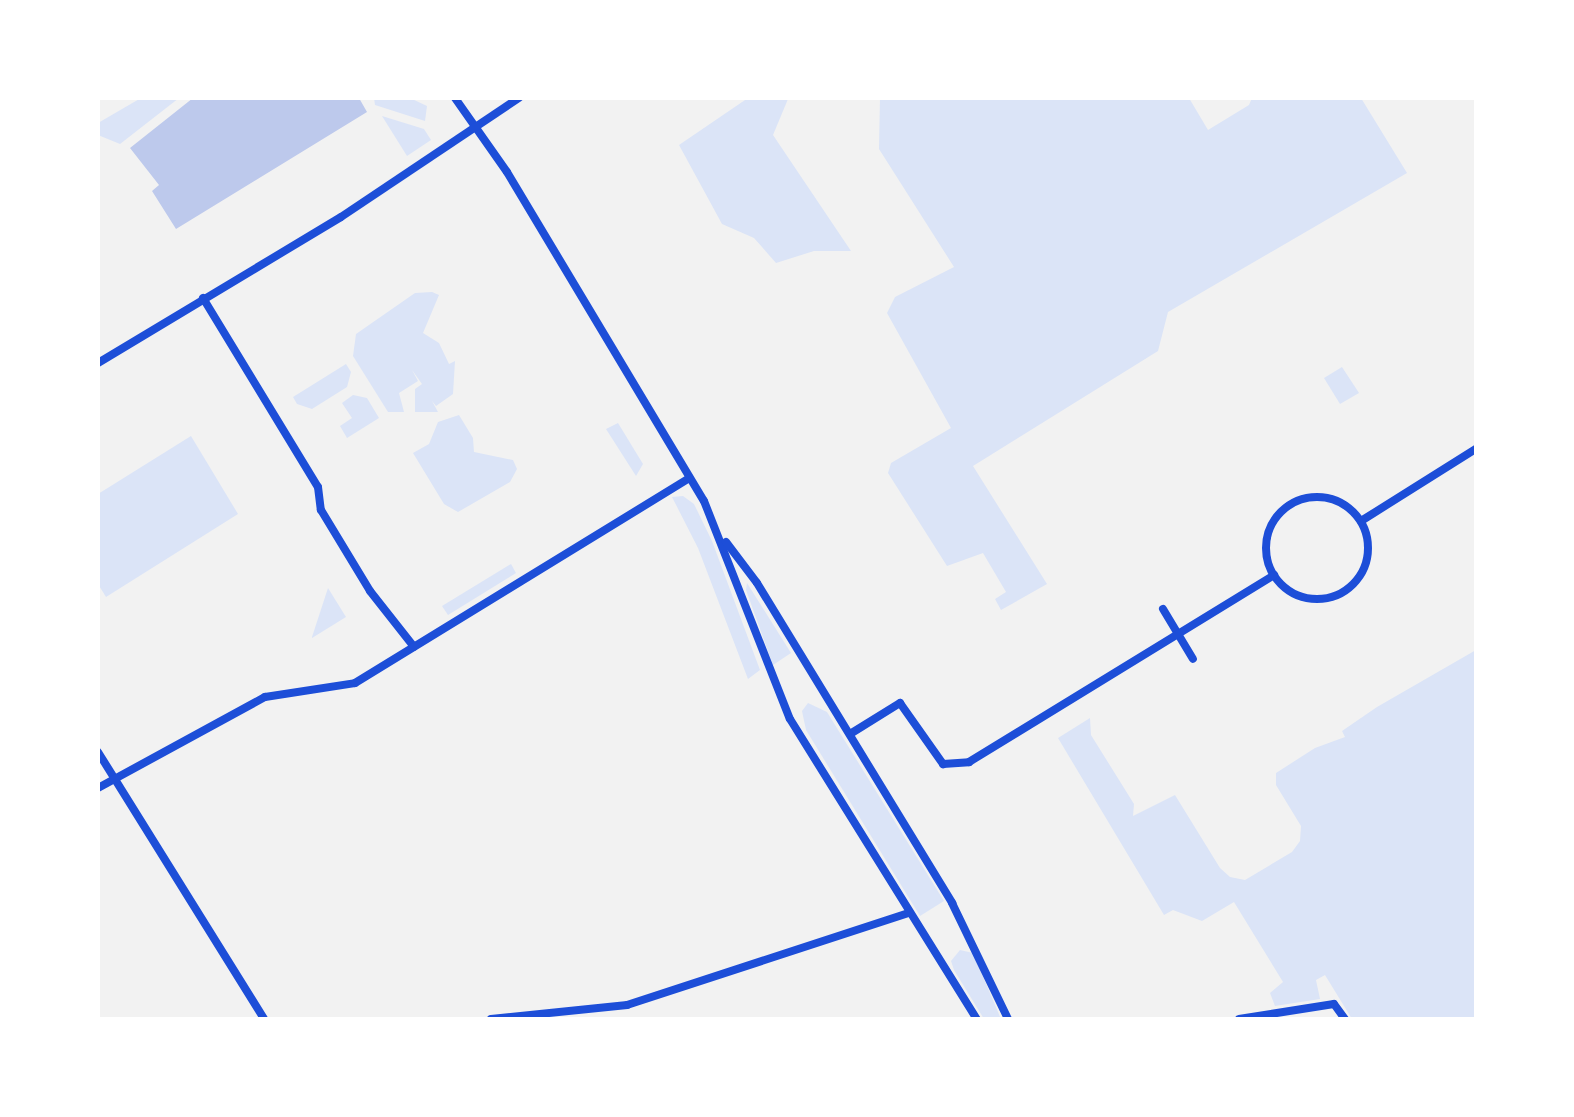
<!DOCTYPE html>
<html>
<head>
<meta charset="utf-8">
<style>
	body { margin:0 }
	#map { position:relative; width:1574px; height:1117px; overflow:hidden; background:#f2f2f2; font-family:"Titillium Web",sans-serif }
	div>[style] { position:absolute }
	.green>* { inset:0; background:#dbe4f7 }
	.building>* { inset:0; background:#bdc9ec }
	.minor>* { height:8px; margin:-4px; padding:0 4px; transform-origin:4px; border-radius:4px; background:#1d4ed8 }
	.minor>.ring { margin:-4px; padding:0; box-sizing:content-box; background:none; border:8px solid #1d4ed8; border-radius:50% }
	span { translate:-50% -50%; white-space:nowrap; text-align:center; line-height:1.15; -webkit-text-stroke:7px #fff; paint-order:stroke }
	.frame { position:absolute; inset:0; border:100px solid #fff; pointer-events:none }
</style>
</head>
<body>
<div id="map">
	<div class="green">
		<i style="clip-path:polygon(141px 98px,179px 98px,120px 144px,98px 135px,98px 123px)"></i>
		<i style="clip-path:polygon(374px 98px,410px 98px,427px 106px,425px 121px,375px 105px)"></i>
		<i style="clip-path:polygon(748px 98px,788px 99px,773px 135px,851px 251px,814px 251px,776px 263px,754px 238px,722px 224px,679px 145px)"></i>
		<i style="clip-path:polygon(880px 98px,1189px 98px,1208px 130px,1249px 105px,1252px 98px,1361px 98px,1407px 173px,1168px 312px,1158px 351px,973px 466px,1047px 584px,1001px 610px,995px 599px,1006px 592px,983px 553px,947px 566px,888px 473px,891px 463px,951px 428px,887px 313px,895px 297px,954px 267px,879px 149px)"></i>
		<i style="clip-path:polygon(382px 116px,424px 129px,431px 140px,407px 156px)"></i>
		<i style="clip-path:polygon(432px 292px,439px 295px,423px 333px,439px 343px,449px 364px,455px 361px,453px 394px,436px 406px,432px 401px,438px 412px,415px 412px,415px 389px,422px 384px,412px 370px,418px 381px,399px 393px,404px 412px,388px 412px,353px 356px,356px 334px,415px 293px)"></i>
		<i style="clip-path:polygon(346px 364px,351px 372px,347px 387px,312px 409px,297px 404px,293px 397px)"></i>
		<i style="clip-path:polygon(1342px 367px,1359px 393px,1340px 404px,1324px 378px)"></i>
		<i style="clip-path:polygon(353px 395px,367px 398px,379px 418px,347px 438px,340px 426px,352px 418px,342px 403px)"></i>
		<i style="clip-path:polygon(459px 415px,473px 438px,474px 452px,513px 460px,517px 469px,510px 482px,458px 512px,444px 504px,413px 453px,429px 444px,438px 422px)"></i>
		<i style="clip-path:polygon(618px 423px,643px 464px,636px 476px,606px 429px)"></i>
		<i style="clip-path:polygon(191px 436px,238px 514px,106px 597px,98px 584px,98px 494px)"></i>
		<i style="clip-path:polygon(683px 496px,694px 504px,712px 541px,760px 670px,748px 679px,698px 548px,672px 497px)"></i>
		<i style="clip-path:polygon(511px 564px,516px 573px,448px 615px,442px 606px)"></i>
		<i style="clip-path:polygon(747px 583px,791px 653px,773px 665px,746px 590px)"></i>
		<i style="clip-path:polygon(328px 588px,346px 617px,312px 638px,312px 637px)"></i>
		<i style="clip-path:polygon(1476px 650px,1476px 1019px,1352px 1019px,1325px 975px,1316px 980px,1320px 999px,1275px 1006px,1270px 993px,1283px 982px,1234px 902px,1202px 921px,1173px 910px,1164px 915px,1058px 738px,1090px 718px,1091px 735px,1134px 804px,1133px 816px,1175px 795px,1220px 868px,1230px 877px,1245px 880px,1292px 852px,1300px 841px,1301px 826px,1276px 785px,1276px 773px,1315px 748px,1345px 737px,1342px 731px,1377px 707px)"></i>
		<i style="clip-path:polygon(808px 703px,827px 712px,944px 901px,920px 916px,806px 730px,802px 711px)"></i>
		<i style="clip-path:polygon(960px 950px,973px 953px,1001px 1019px,984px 1019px,954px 970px,951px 961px)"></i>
	</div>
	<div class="building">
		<i style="clip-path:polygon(193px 98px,359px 98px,367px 112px,176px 229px,152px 191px,159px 185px,130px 148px)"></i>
	</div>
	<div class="minor">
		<i style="left:455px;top:98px;width:90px;rotate:54.9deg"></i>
		<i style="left:507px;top:172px;width:383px;rotate:59.1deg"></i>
		<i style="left:704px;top:501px;width:234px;rotate:68.5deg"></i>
		<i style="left:790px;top:719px;width:354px;rotate:58.1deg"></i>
		<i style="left:203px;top:298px;width:221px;rotate:58.7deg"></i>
		<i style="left:318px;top:487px;width:23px;rotate:83deg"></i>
		<i style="left:321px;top:510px;width:95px;rotate:58.8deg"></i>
		<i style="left:370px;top:591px;width:71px;rotate:51.8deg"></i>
		<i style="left:98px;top:363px;width:283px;rotate:-31deg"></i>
		<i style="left:341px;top:217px;width:214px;rotate:-33.8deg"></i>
		<i class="ring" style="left:1266px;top:497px;width:94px;height:94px"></i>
		<i style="left:1361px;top:521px;width:136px;rotate:-32.1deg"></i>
		<i style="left:726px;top:542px;width:51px;rotate:52.9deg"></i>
		<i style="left:757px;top:583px;width:375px;rotate:58.6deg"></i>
		<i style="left:952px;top:903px;width:129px;rotate:64.2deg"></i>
		<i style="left:1163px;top:609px;width:58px;rotate:59deg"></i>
		<i style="left:850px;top:734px;width:59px;rotate:-31.8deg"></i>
		<i style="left:900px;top:703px;width:75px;rotate:54.8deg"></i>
		<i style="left:943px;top:764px;width:26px;rotate:-4deg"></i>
		<i style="left:969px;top:762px;width:358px;rotate:-31.5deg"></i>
		<i style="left:98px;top:752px;width:314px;rotate:58.1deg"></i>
		<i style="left:98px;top:788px;width:190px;rotate:-28.6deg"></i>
		<i style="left:265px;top:697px;width:91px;rotate:-8.8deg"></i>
		<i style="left:355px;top:683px;width:392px;rotate:-31.5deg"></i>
		<i style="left:491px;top:1019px;width:137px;rotate:-5.9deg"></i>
		<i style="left:627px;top:1005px;width:297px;rotate:-18.1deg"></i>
		<i style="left:1239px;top:1019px;width:96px;rotate:-9deg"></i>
		<i style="left:1334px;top:1004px;width:19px;rotate:54deg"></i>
	</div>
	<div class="frame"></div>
</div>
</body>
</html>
